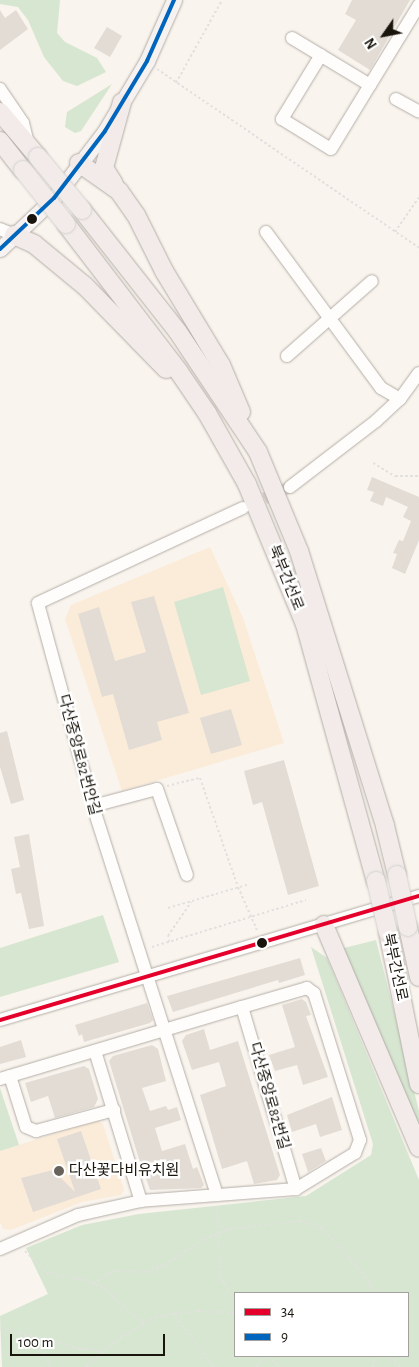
<!DOCTYPE html>
<html>
<head>
<meta charset="utf-8">
<style>
	body { margin:0 }
	#map { position:relative; width:419px; height:1367px; overflow:hidden; background:#f9f4ed; font-family:"Alegreya Sans","Noto Sans KR",sans-serif }
	div>[style] { position:absolute }
	.built>* { inset:0; background:#fbecd9 }
	.green>* { inset:0; background:#d6e6d0 }
	.building>* { inset:0; background:#e2dcd5 }
	.minor-tunnel>* { height:12px; margin-top:-6px; transform-origin:0; background:repeating-linear-gradient(90deg,#d7d2cb 0 12px,transparent 0 18px) }
	.path>* { height:2px; margin-top:-1px; transform-origin:0; background:repeating-linear-gradient(90deg,#e3e1df 0 2.5px,transparent 0 5px) }
	.roads { filter:drop-shadow(0 0 1px #b3aea7) drop-shadow(0 0 1px #b3aea7) }
	.minor>* { height:12px; margin:-6px; padding:0 6px; transform-origin:6px; border-radius:6px; background:#fefdfc }
	.major>* { height:15px; margin:-7.5px; padding:0 7.5px; transform-origin:7.5px; border-radius:7.5px; background:#f6f2f1 }
	.highway>* { height:18px; margin:-9px; padding:0 9px; transform-origin:9px; border-radius:9px; background:#f2ebea }
	.bridges { filter:drop-shadow(0 0 1px #d3d1cd) drop-shadow(0 0 1px #d3d1cd) }
	.highway-bridge>* { height:18px; margin:-9px; padding:0 9px; transform-origin:9px; border-radius:9px; background:#f2ebea }
	.bus-1>* { height:4px; margin:-2px; padding:0 2px; transform-origin:2px; border-radius:2px; background:#e4002b }
	.bus-2>* { height:4px; margin:-2px; padding:0 2px; transform-origin:2px; border-radius:2px; background:#0065bd }
	.dots>* { width:14px; height:14px; translate:-50% -50%; box-sizing:border-box; border:2px solid #fff; border-radius:50% }
	span { translate:-50% -50%; white-space:nowrap; text-align:center; line-height:1.15; -webkit-text-stroke:5px #fff; paint-order:stroke }
	.street-label { font-size:15px; color:#19140c }
	.poi-label { font-size:15px; color:#19140c }
	.left { translate:0 -50%; text-align:left }
	.legend { position:absolute; left:234px; top:1292px; width:175px; height:65px; box-sizing:border-box; background:#fff; border:1px solid #a3a19e; margin:0; padding:6px 9px; list-style:none; font-size:15px; color:#19140c }
	.legend li { display:flex; align-items:center; gap:10px; height:25px }
	.legend b { width:25px; border:1px solid #a3a19e }
	.north { position:absolute; left:359px; top:10px; width:50px; height:50px; -webkit-text-stroke:4px #fff; paint-order:stroke; rotate:237deg; font-size:14px; font-weight:700; line-height:20px; text-align:center; color:#19140c }
	.north::after { content:''; display:block; margin:auto; width:18px; height:22px; background:#19140c; clip-path:polygon(50% 0,100% 100%,50% 72%,0 100%) }
	.scale { position:absolute; left:10px; top:1334px; width:155px; height:22px; box-sizing:border-box; border:2px solid #19140c; border-top:0; padding-left:6px; font-size:15px; line-height:18px; white-space:nowrap; color:#19140c; -webkit-text-stroke:4px #fff; paint-order:stroke }
</style>
</head>
<body>
<div id="map">
	<div class="built">
		<i style="clip-path:polygon(210px 547px,243px 618px,284px 743px,122px 791px,65px 619px,71px 605px)"></i>
		<i style="clip-path:polygon(97px 1120px,103px 1124px,124px 1190px,121px 1195px,82px 1202px,11px 1230px,3px 1229px,0 1222px,0 1151px)"></i>
	</div>
	<div class="green">
		<i style="clip-path:polygon(0 0,60px 0,57px 33px,65px 42px,97px 58px,106px 72px,77px 86px,63px 81px,44px 57px,28px 20px,18px 7px,0 4px)"></i>
		<i style="clip-path:polygon(112px 84px,81px 131px,75px 133px,65px 127px,67px 112px)"></i>
		<i style="clip-path:polygon(223px 587px,250px 681px,201px 695px,174px 602px)"></i>
		<i style="clip-path:polygon(103px 915px,119px 962px,0 997px,0 948px)"></i>
		<i style="clip-path:polygon(376px 940px,419px 1111px,419px 1127px,340px 949px)"></i>
		<i style="clip-path:polygon(evenodd,311px 947px,327px 958px,419px 1180px,419px 1367px,2px 1367px,0 1316px,48px 1294px,26px 1248px,82px 1225px,139px 1214px,306px 1196px,371px 1155px,373px 1144px,311px 947px,235px 1293px,408px 1293px,408px 1356px,235px 1356px,235px 1293px)"></i>
		<i style="clip-path:polygon(0 1088px,19px 1145px,0 1151px)"></i>
	</div>
	<div class="building">
		<i style="clip-path:polygon(352px 0,410px 0,370px 70px,338px 50px,356px 20px,345px 14px)"></i>
		<i style="clip-path:polygon(0 10px,5px 18px,16px 10px,28px 29px,0 50px)"></i>
		<i style="clip-path:polygon(107px 27px,122px 36px,110px 57px,94px 48px)"></i>
		<i style="clip-path:polygon(372px 477px,419px 497px,419px 540px,405px 574px,392px 568px,397px 554px,393px 553px,399px 540px,403px 541px,411px 521px,403px 517px,408px 507px,386px 497px,383px 506px,370px 501px,374px 492px,367px 490px)"></i>
		<i style="clip-path:polygon(154px 596px,189px 713px,157px 722px,162px 740px,129px 750px,113px 694px,102px 697px,78px 614px,99px 607px,115px 661px,146px 652px,131px 602px)"></i>
		<i style="clip-path:polygon(231px 709px,242px 745px,211px 754px,200px 718px)"></i>
		<i style="clip-path:polygon(7px 731px,24px 800px,11px 804px,0 767px,0 733px)"></i>
		<i style="clip-path:polygon(284px 760px,319px 886px,288px 895px,262px 802px,253px 805px,244px 771px)"></i>
		<i style="clip-path:polygon(29px 834px,44px 926px,29px 929px,21px 893px,16px 894px,11px 869px,20px 867px,14px 837px)"></i>
		<i style="clip-path:polygon(300px 958px,305px 975px,279px 983px,278px 980px,173px 1012px,167px 996px)"></i>
		<i style="clip-path:polygon(302px 999px,306px 1002px,311px 1015px,306px 1016px,328px 1077px,303px 1085px,297px 1065px,275px 1071px,269px 1055px,295px 1047px,282px 1005px)"></i>
		<i style="clip-path:polygon(147px 1003px,153px 1020px,150px 1023px,84px 1042px,82px 1034px,79px 1036px,75px 1025px)"></i>
		<i style="clip-path:polygon(204px 1029px,210px 1050px,238px 1041px,280px 1175px,277px 1180px,254px 1184px,247px 1161px,222px 1169px,200px 1095px,226px 1086px,219px 1062px,192px 1070px,182px 1041px,186px 1035px)"></i>
		<i style="clip-path:polygon(21px 1040px,26px 1057px,0 1064px,0 1047px)"></i>
		<i style="clip-path:polygon(152px 1045px,158px 1049px,166px 1081px,142px 1088px,150px 1111px,166px 1106px,168px 1110px,177px 1107px,181px 1120px,155px 1128px,162px 1151px,185px 1144px,193px 1169px,197px 1167px,204px 1185px,201px 1188px,150px 1190px,138px 1156px,109px 1061px,113px 1056px)"></i>
		<i style="clip-path:polygon(84px 1066px,89px 1069px,98px 1099px,94px 1107px,55px 1118px,48px 1096px,31px 1102px,25px 1083px)"></i>
		<i style="clip-path:polygon(332px 1097px,342px 1130px,320px 1137px,316px 1124px,292px 1132px,287px 1115px)"></i>
		<i style="clip-path:polygon(81px 1131px,101px 1189px,33px 1212px,21px 1178px,53px 1170px,75px 1192px,57px 1139px)"></i>
		<i style="clip-path:polygon(321px 1148px,326px 1161px,308px 1172px,302px 1154px)"></i>
	</div>
	<div class="minor-tunnel">
		<i style="left:248px;top:506px;width:46px;rotate:-24.3deg"></i>
	</div>
	<div class="path">
		<i style="left:157px;top:69px;width:317px;rotate:34.3deg"></i>
		<i style="left:176px;top:83px;width:95px;rotate:-61deg"></i>
		<i style="left:395px;top:232px;width:42px;rotate:-55.6deg"></i>
		<i style="left:373px;top:463px;width:26px;rotate:31deg"></i>
		<i style="left:395px;top:476px;width:24px"></i>
		<i style="left:167px;top:786px;width:34px;rotate:-14deg"></i>
		<i style="left:200px;top:778px;width:115px;rotate:70.8deg"></i>
		<i style="left:238px;top:887px;width:47px;rotate:66.2deg"></i>
		<i style="left:168px;top:908px;width:85px;rotate:-16.3deg"></i>
		<i style="left:169px;top:942px;width:6px;rotate:-99deg"></i>
		<i style="left:168px;top:936px;width:41px;rotate:-55.9deg"></i>
		<i style="left:152px;top:947px;width:161px;rotate:-17deg"></i>
		<i style="left:217px;top:1206px;width:69px;rotate:87.5deg"></i>
		<i style="left:220px;top:1275px;width:33px;rotate:63deg"></i>
		<i style="left:25px;top:1251px;width:31px;rotate:45deg"></i>
		<i style="left:47px;top:1273px;width:36px;rotate:10deg"></i>
		<i style="left:82px;top:1279px;width:24px;rotate:22deg"></i>
		<i style="left:104px;top:1288px;width:52px;rotate:41.9deg"></i>
		<i style="left:93px;top:1284px;width:24px;rotate:-33deg"></i>
		<i style="left:113px;top:1271px;width:34px;rotate:2deg"></i>
		<i style="left:147px;top:1272px;width:18px;rotate:-22deg"></i>
		<i style="left:164px;top:1265px;width:49px;rotate:-32.4deg"></i>
		<i style="left:205px;top:1239px;width:26px;rotate:-23deg"></i>
		<i style="left:229px;top:1229px;width:72px;rotate:-6.3deg"></i>
		<i style="left:301px;top:1221px;width:21px;rotate:17deg"></i>
		<i style="left:321px;top:1227px;width:66px;rotate:48.1deg"></i>
		<i style="left:365px;top:1276px;width:20px;rotate:60deg"></i>
		<i style="left:173px;top:1313px;width:68px;rotate:52.8deg"></i>
		<i style="left:0;top:1328px;width:83px;rotate:14.7deg"></i>
		<i style="left:80px;top:1349px;width:25px;rotate:5deg"></i>
		<i style="left:24px;top:1336px;width:28px;rotate:42deg"></i>
		<i style="left:45px;top:1355px;width:13px;rotate:67deg"></i>
		<i style="left:269px;top:1356px;width:15px;rotate:48deg"></i>
		<i style="left:386px;top:1356px;width:19px;rotate:36deg"></i>
		<i style="left:86px;top:1367px;width:45px;rotate:-40.5deg"></i>
		<i style="left:120px;top:1338px;width:41px;rotate:-31deg"></i>
		<i style="left:155px;top:1317px;width:42px;rotate:-8.1deg"></i>
		<i style="left:197px;top:1311px;width:38px;rotate:3deg"></i>
		<i style="left:256px;top:1367px;width:16px;rotate:-43deg"></i>
		<i style="left:373px;top:1367px;width:11px;rotate:-80deg"></i>
	</div>
	<div class="roads">
		<div class="minor">
			<i style="left:292px;top:38px;width:91px;rotate:31.1deg"></i>
			<i style="left:370px;top:85px;width:94px;rotate:-58.5deg"></i>
			<i style="left:321px;top:55px;width:75px;rotate:121.4deg"></i>
			<i style="left:282px;top:119px;width:57px;rotate:31.5deg"></i>
			<i style="left:331px;top:149px;width:75px;rotate:-58.6deg"></i>
			<i style="left:0;top:89px;width:41px;rotate:55.9deg"></i>
			<i style="left:23px;top:123px;width:21px;rotate:76deg"></i>
			<i style="left:396px;top:99px;width:26px;rotate:29deg"></i>
			<i style="left:0;top:229px;width:15px;rotate:23deg"></i>
			<i style="left:266px;top:232px;width:194px;rotate:53.6deg"></i>
			<i style="left:381px;top:388px;width:22px;rotate:30deg"></i>
			<i style="left:287px;top:356px;width:113px;rotate:-41.4deg"></i>
			<i style="left:290px;top:487px;width:108px;rotate:-37.5deg"></i>
			<i style="left:376px;top:421px;width:33px;rotate:-43deg"></i>
			<i style="left:400px;top:399px;width:32px;rotate:-54deg"></i>
			<i style="left:93px;top:806px;width:66px;rotate:-14.9deg"></i>
			<i style="left:157px;top:789px;width:91px;rotate:70.8deg"></i>
			<i style="left:242px;top:1007px;width:68px;rotate:-16.3deg"></i>
			<i style="left:307px;top:988px;width:9px;rotate:36deg"></i>
			<i style="left:314px;top:993px;width:154px;rotate:72.6deg"></i>
			<i style="left:360px;top:1140px;width:14px;rotate:111deg"></i>
			<i style="left:355px;top:1153px;width:69px;rotate:148.6deg"></i>
			<i style="left:0;top:1020px;width:437px;rotate:-16.5deg"></i>
			<i style="left:95px;top:1051px;width:157px;rotate:73deg"></i>
			<i style="left:10px;top:1076px;width:53px;rotate:72.6deg"></i>
			<i style="left:26px;top:1127px;width:11px;rotate:22deg"></i>
			<i style="left:36px;top:1131px;width:81px;rotate:-15.1deg"></i>
			<i style="left:0;top:1079px;width:252px;rotate:-16.6deg"></i>
			<i style="left:242px;top:1007px;width:190px;rotate:73.5deg"></i>
			<i style="left:296px;top:1189px;width:155px;rotate:175.6deg"></i>
			<i style="left:141px;top:1201px;width:65px;rotate:167.5deg"></i>
			<i style="left:78px;top:1215px;width:85px;rotate:156.4deg"></i>
			<i style="left:217px;top:1195px;width:408px;rotate:-107.7deg"></i>
			<i style="left:93px;top:806px;width:210px;rotate:-105.2deg"></i>
			<i style="left:38px;top:603px;width:226px;rotate:-24.9deg"></i>
		</div>
		<div class="major">
			<i style="left:0;top:249px;width:74px;rotate:-43.4deg"></i>
			<i style="left:54px;top:198px;width:84px;rotate:-52.7deg"></i>
			<i style="left:105px;top:131px;width:82px;rotate:-59deg"></i>
			<i style="left:147px;top:61px;width:67px;rotate:-66.1deg"></i>
		</div>
		<div class="highway">
			<i style="left:0;top:112px;width:59px;rotate:49.8deg"></i>
			<i style="left:0;top:141px;width:37px;rotate:52deg"></i>
			<i style="left:79px;top:163px;width:49px;rotate:35deg"></i>
			<i style="left:119px;top:191px;width:29px;rotate:55deg"></i>
			<i style="left:136px;top:215px;width:63px;rotate:63.4deg"></i>
			<i style="left:164px;top:271px;width:110px;rotate:58.8deg"></i>
			<i style="left:221px;top:365px;width:51px;rotate:66.9deg"></i>
			<i style="left:114px;top:184px;width:19px;rotate:-122deg"></i>
			<i style="left:104px;top:168px;width:68px;rotate:-74.7deg"></i>
			<i style="left:82px;top:210px;width:155px;rotate:51.8deg"></i>
			<i style="left:178px;top:332px;width:144px;rotate:56.3deg"></i>
			<i style="left:258px;top:452px;width:107px;rotate:67.5deg"></i>
			<i style="left:299px;top:551px;width:288px;rotate:72.6deg"></i>
			<i style="left:385px;top:826px;width:50px;rotate:76.2deg"></i>
			<i style="left:66px;top:224px;width:186px;rotate:52.6deg"></i>
			<i style="left:179px;top:372px;width:50px;rotate:55.7deg"></i>
			<i style="left:207px;top:413px;width:81px;rotate:60.6deg"></i>
			<i style="left:247px;top:484px;width:152px;rotate:67.5deg"></i>
			<i style="left:305px;top:624px;width:267px;rotate:74.6deg"></i>
			<i style="left:14px;top:235px;width:22px;rotate:24deg"></i>
			<i style="left:34px;top:244px;width:66px;rotate:39.5deg"></i>
			<i style="left:85px;top:286px;width:116px;rotate:45.7deg"></i>
			<i style="left:324px;top:925px;width:242px;rotate:66.9deg"></i>
			<i style="left:408px;top:927px;width:51px;rotate:77.6deg"></i>
			<i style="left:388px;top:932px;width:155px;rotate:78.5deg"></i>
		</div>
	</div>
	<div class="bridges">
		<div class="highway-bridge">
			<i style="left:38px;top:157px;width:69px;rotate:50.3deg"></i>
			<i style="left:23px;top:170px;width:69px;rotate:51.5deg"></i>
			<i style="left:397px;top:875px;width:53px;rotate:78.1deg"></i>
			<i style="left:376px;top:881px;width:52px;rotate:76.8deg"></i>
		</div>
	</div>
	<div class="bus-1">
		<i style="left:0;top:1020px;width:437px;rotate:-16.5deg"></i>
	</div>
	<div class="bus-2">
		<i style="left:0;top:249px;width:74px;rotate:-43.4deg"></i>
		<i style="left:54px;top:198px;width:84px;rotate:-52.7deg"></i>
		<i style="left:105px;top:131px;width:82px;rotate:-59deg"></i>
		<i style="left:147px;top:61px;width:67px;rotate:-66.1deg"></i>
	</div>
	<div class="dots">
		<i style="left:32px;top:219px;background:#19140c"></i>
		<i style="left:262px;top:943px;background:#19140c"></i>
		<i style="left:59px;top:1171px;background:#67625b"></i>
	</div>
	<div class="street-label">
		<span style="left:286px;top:578px;rotate:68deg">북부간선로</span>
		<span style="left:79px;top:755px;rotate:75deg">다산중앙로82번안길</span>
		<span style="left:395px;top:967px;rotate:78deg">북부간선로</span>
		<span style="left:269px;top:1096px;rotate:74deg">다산중앙로82번길</span>
	</div>
	<div class="poi-label">
		<span class="left" style="left:69px;top:1171px">다산꽃다비유치원</span>
	</div>
	<ul class="legend">
	<li><b style="height:6px;background:#e4002b"></b>34</li>
	<li><b style="height:6px;background:#0065bd"></b>9</li>
	</ul>
	<div class="north">N</div>
	<div class="scale">100 m</div>
</div>
</body>
</html>
